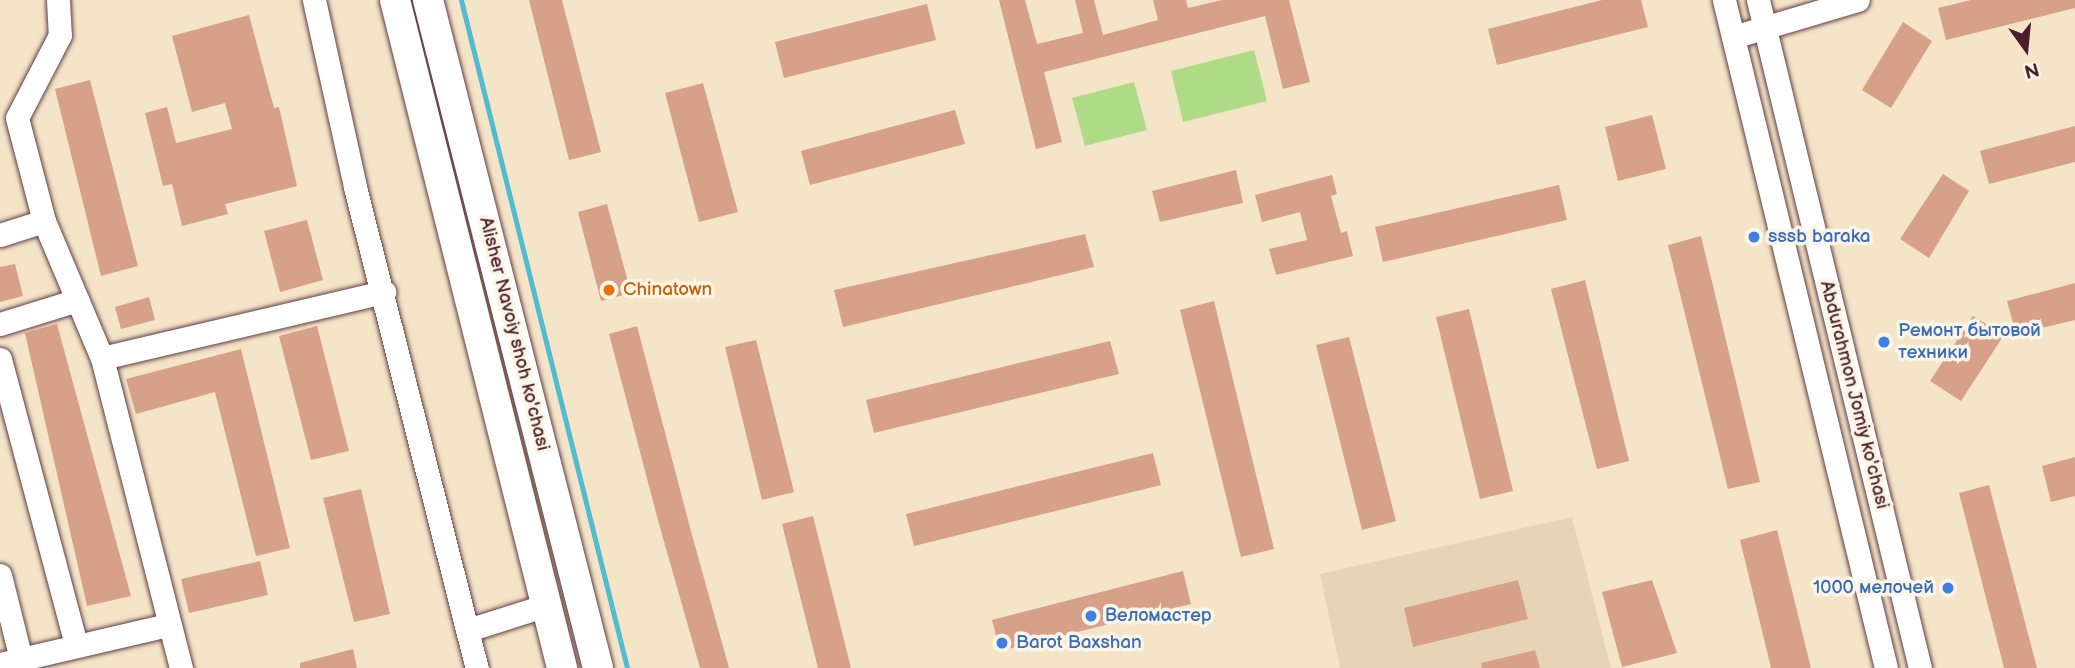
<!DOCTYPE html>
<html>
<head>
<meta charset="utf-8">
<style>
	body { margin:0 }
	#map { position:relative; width:2075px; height:668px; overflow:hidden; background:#f4e4c8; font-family:"Balsamiq Sans",sans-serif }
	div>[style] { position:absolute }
	.built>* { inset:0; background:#e7d4b7 }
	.green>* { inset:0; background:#afdb87 }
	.stream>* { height:5px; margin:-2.5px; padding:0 2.5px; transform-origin:2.5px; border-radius:2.5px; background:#51bccd }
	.building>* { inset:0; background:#d7a189 }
	.roads { filter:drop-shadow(0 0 2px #643d43) drop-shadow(0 0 2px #643d43) }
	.minor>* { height:23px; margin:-11.5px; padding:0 11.5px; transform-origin:11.5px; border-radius:11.5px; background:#fff }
	.major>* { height:30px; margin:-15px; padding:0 15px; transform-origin:15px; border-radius:15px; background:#fff }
	.dots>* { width:19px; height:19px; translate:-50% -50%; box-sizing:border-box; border:4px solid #fcf5e5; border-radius:50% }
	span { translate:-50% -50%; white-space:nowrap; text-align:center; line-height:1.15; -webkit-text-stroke:7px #fcf5e5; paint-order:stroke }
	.shop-label { font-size:19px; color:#366cbe }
	.left { translate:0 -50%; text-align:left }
	.right { translate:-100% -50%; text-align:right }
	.food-label { font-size:19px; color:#c56008 }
	.street-label { font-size:19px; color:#4a1f2b }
	.north { position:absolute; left:1991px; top:14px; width:70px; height:70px; -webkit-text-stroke:5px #fcf5e5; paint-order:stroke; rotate:165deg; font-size:19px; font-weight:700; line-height:28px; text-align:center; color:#4a1f2b }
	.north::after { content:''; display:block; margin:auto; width:24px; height:32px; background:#4a1f2b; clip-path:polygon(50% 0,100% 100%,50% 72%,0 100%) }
</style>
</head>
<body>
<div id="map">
	<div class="built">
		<i style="clip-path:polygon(1572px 517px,1611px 668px,1340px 668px,1320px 574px)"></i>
	</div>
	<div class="green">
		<i style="clip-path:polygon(1254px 50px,1267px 101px,1183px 122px,1171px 71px)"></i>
		<i style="clip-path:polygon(1134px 82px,1147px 130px,1085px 146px,1072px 98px)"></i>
	</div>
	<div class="stream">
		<i style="left:461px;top:0;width:688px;rotate:76.04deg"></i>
	</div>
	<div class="building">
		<i style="clip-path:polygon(529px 0,562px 0,601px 152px,569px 160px)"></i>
		<i style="clip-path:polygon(999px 0,1025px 0,1037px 44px,1083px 33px,1075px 0,1094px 0,1103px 35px,1158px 20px,1153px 0,1186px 0,1188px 8px,1222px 0,1289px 0,1310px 82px,1283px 89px,1265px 16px,1044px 72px,1062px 142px,1036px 149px)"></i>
		<i style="clip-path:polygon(1602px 0,1641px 0,1648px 27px,1497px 65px,1488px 29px)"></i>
		<i style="clip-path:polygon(1971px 0,2075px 0,2075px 8px,1946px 40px,1938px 8px)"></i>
		<i style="clip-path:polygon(927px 4px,936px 40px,784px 78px,775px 42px)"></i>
		<i style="clip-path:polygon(249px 15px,274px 108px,279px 107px,297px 186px,225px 204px,228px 214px,182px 226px,172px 184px,163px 186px,145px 113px,167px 107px,176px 143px,232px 129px,225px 103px,192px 112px,172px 36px)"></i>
		<i style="clip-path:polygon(1903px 22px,1932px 41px,1891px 108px,1862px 90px)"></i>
		<i style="clip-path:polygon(90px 80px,138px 266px,101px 276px,55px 89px)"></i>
		<i style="clip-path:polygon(703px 83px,738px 212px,699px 222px,665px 93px)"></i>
		<i style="clip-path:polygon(955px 110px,965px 144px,810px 185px,801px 151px)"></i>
		<i style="clip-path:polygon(1652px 115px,1666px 169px,1618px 181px,1605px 127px)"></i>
		<i style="clip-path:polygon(2075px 126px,2075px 162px,1989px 184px,1980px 151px)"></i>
		<i style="clip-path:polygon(1236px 170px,1243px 203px,1160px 222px,1152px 191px)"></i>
		<i style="clip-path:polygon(1943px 174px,1969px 191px,1929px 258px,1900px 239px)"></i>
		<i style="clip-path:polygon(1332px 175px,1337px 194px,1331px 196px,1341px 233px,1347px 231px,1353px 256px,1276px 275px,1269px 249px,1307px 240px,1300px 212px,1262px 222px,1255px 195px)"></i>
		<i style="clip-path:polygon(1559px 185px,1567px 220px,1383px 262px,1375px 227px)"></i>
		<i style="clip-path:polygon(607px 204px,631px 293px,601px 301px,578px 212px)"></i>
		<i style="clip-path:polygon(307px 220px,323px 280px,280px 292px,264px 231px)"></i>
		<i style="clip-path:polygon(1085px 234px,1094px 267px,843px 327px,834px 290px)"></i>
		<i style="clip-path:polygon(1701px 236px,1760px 482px,1728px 489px,1668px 245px)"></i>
		<i style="clip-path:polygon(15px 264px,23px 296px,0 302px,0 267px)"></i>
		<i style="clip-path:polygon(1585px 280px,1629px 461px,1597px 469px,1551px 289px)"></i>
		<i style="clip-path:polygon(2075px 283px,2075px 320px,2016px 334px,2007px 301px)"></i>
		<i style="clip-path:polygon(149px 297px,155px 320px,121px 329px,115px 307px)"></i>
		<i style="clip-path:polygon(1214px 301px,1274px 549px,1241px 557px,1180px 310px)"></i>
		<i style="clip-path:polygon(1469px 309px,1513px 491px,1480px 499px,1436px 317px)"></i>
		<i style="clip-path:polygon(1973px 316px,2004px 335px,1961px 401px,1930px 381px)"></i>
		<i style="clip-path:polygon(57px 324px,131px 596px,87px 606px,25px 333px)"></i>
		<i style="clip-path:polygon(317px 326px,349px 451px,311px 460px,279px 336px)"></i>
		<i style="clip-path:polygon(637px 326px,692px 535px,729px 668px,700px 668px,659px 524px,609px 334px)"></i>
		<i style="clip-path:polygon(1349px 337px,1396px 521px,1362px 530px,1316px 345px)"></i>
		<i style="clip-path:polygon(756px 340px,794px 492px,762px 500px,725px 347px)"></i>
		<i style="clip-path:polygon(1110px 341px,1119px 374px,874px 433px,866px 400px)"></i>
		<i style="clip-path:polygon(241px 349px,290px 548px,256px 556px,215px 392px,136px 414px,126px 379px)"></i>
		<i style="clip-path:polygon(1153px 453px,1161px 485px,914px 546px,906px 514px)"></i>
		<i style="clip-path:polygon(2075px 457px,2075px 496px,2051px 502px,2042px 466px)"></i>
		<i style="clip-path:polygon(1989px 485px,2037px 668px,2004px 668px,1959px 493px)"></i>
		<i style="clip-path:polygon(361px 489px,390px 614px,354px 622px,323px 498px)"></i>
		<i style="clip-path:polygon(813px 516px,851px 668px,818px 668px,782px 524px)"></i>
		<i style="clip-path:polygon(1777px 530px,1811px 668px,1771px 668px,1740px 540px)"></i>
		<i style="clip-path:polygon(260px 561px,268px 595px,189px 613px,181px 579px)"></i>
		<i style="clip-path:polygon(1183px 571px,1191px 604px,1000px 651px,992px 620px)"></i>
		<i style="clip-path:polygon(1518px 580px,1528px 619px,1413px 647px,1404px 608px)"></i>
		<i style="clip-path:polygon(1652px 580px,1677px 653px,1622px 667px,1602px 592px)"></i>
		<i style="clip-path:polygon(353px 649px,357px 668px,300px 668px,300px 663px)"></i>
		<i style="clip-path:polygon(1535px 650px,1540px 668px,1482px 668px,1481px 663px)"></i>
	</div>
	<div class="roads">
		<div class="minor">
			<i style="left:58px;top:0;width:35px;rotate:87deg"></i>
			<i style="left:60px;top:35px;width:93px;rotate:117.4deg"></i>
			<i style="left:17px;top:118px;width:106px;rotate:75.3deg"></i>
			<i style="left:44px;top:221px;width:149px;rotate:67.1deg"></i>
			<i style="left:102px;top:358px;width:290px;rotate:-13.2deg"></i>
			<i style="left:314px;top:0;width:191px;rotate:77.6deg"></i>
			<i style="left:355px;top:187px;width:496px;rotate:75.8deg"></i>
			<i style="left:1724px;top:0;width:687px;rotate:76.37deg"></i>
			<i style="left:1758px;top:0;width:687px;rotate:76.37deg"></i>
			<i style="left:1733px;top:37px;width:130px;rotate:-16.5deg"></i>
			<i style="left:0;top:235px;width:46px;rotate:-17.7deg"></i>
			<i style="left:0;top:324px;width:81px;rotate:-17.3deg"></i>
			<i style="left:102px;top:358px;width:320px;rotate:75.7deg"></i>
			<i style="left:0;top:359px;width:295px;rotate:75.1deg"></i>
			<i style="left:0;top:575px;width:87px;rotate:76deg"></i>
			<i style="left:468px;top:630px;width:83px;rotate:-17.6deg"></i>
			<i style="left:0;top:664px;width:171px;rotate:-13.1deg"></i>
		</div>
		<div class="major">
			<i style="left:395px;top:0;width:689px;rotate:75.96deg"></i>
			<i style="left:428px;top:0;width:689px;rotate:75.72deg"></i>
		</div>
	</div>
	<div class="dots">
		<i style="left:1754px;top:237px;background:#3f7fe0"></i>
		<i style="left:609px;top:290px;background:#e8710a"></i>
		<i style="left:1884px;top:342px;background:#3f7fe0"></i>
		<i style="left:1948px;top:588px;background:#3f7fe0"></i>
		<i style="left:1091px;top:616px;background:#3f7fe0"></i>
		<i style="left:1002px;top:643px;background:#3f7fe0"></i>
	</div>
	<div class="shop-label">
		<span class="left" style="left:1768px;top:237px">sssb baraka</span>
		<span class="left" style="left:1898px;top:342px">Ремонт бытовой<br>техники</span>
		<span class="right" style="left:1934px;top:588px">1000 мелочей</span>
		<span class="left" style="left:1105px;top:616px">Веломастер</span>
		<span class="left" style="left:1016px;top:643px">Barot Baxshan</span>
	</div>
	<div class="food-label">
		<span class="left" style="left:623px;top:290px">Chinatown</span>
	</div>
	<div class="street-label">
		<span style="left:514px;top:334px;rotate:76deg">Alisher Navoiy shoh ko'chasi</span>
		<span style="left:1854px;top:395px;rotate:76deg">Abdurahmon Jomiy ko'chasi</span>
	</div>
	<div class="north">N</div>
</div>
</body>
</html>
